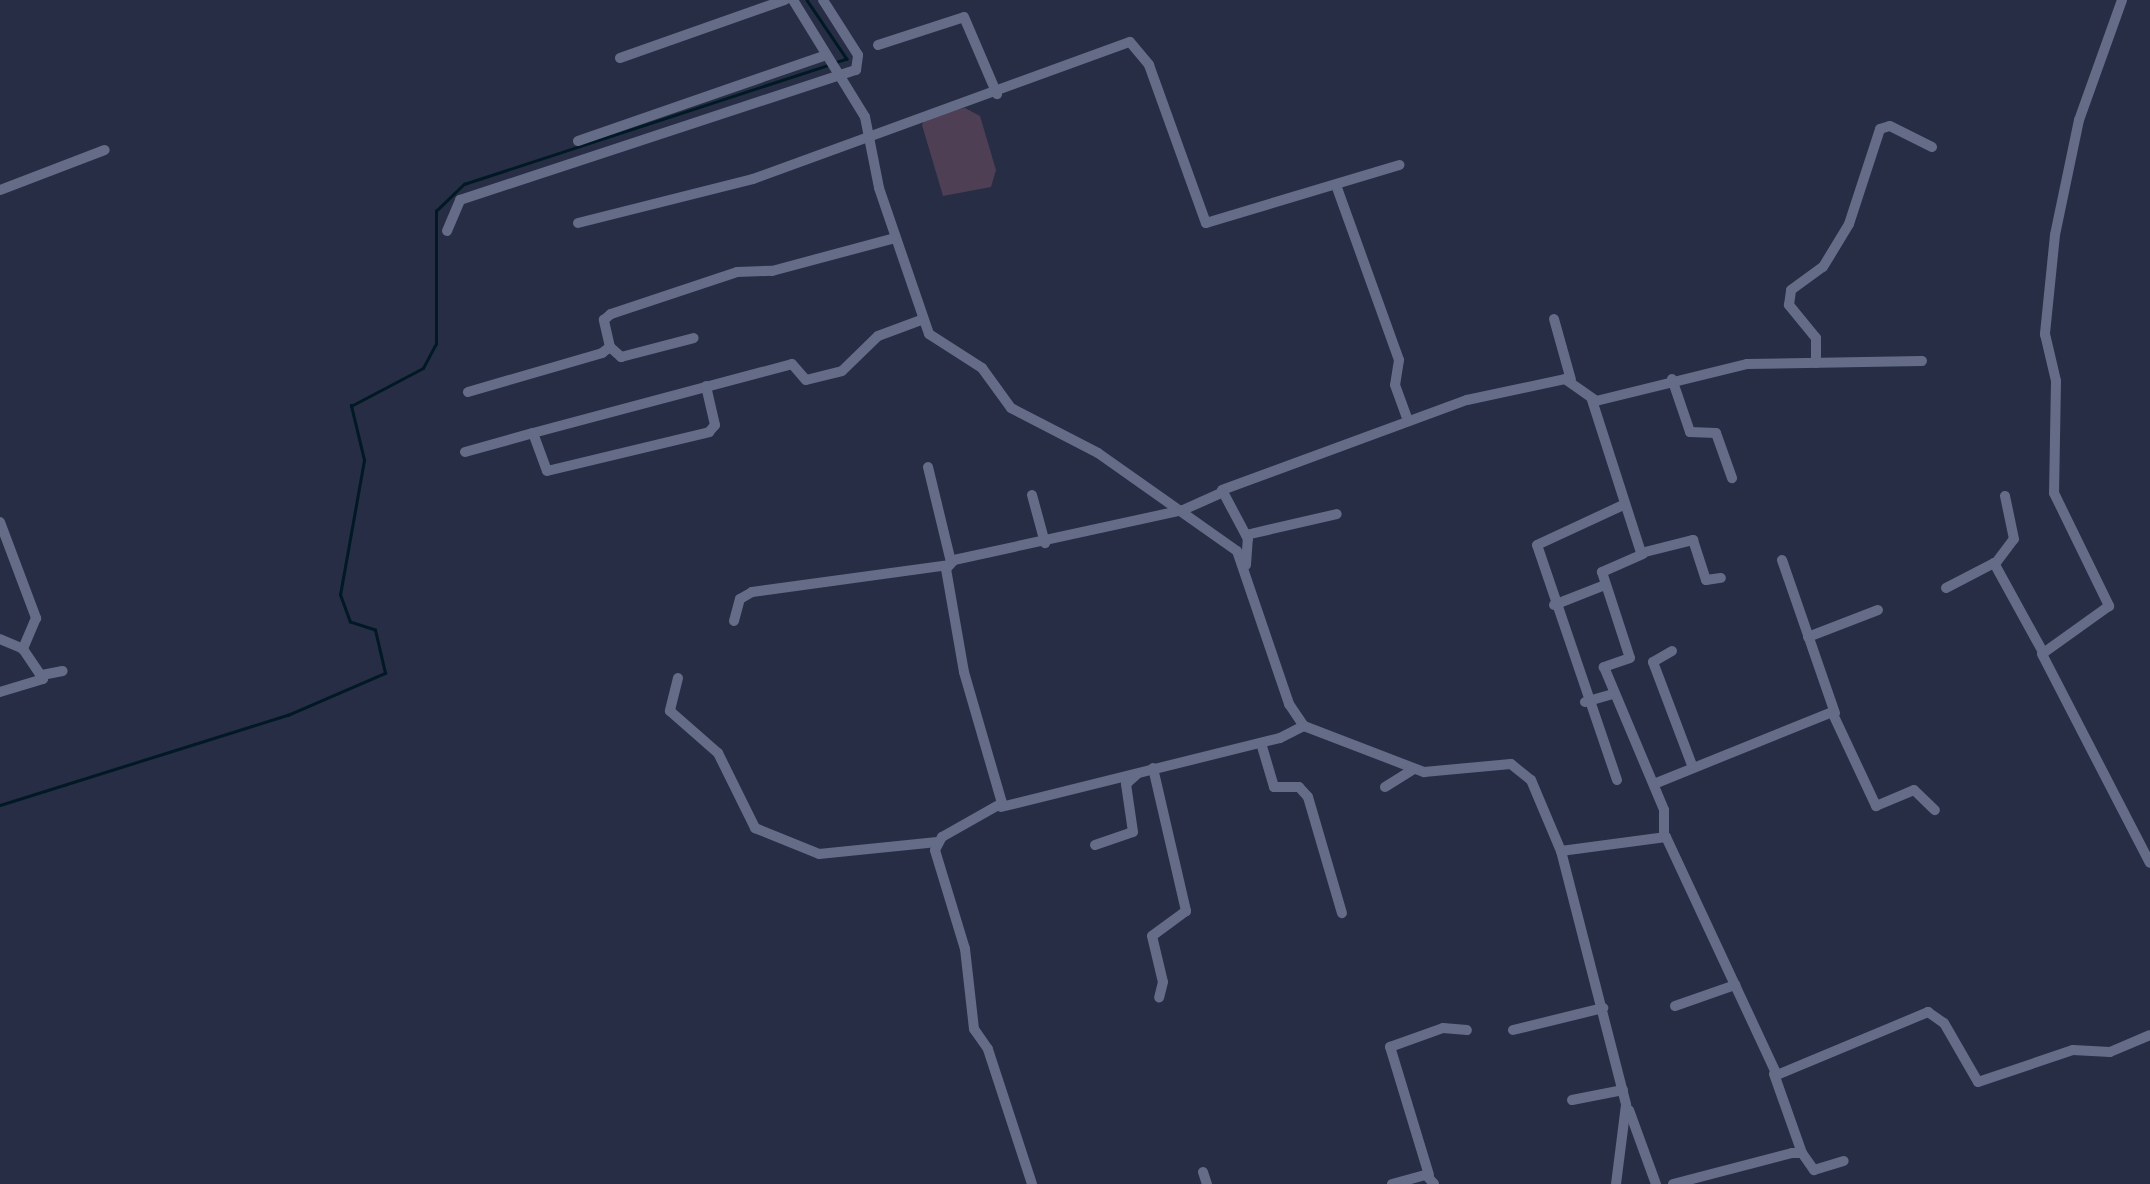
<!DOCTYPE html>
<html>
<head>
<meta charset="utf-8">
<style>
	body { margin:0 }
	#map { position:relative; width:2150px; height:1184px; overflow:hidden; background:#262d44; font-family:"Exo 2",sans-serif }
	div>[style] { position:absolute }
	.green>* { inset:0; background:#4e3f55 }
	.stream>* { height:2.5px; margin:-1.25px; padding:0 1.25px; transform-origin:1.25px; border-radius:1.25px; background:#001924 }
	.minor>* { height:10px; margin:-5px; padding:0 5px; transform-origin:5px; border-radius:5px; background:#646c87 }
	span { translate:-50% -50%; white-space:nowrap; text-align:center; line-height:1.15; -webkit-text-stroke:10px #1d233a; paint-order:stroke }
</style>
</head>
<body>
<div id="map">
	<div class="green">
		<i style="clip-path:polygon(965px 108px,980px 116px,996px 170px,991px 187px,943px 196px,922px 125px,927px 115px)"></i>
	</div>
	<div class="stream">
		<i style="left:807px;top:0;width:71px;rotate:55.9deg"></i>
		<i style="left:847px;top:59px;width:13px;rotate:162deg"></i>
		<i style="left:0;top:805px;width:302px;rotate:-17.4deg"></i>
		<i style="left:288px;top:715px;width:106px;rotate:-23.4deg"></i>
		<i style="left:385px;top:673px;width:44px;rotate:-103.1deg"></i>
		<i style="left:375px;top:630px;width:26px;rotate:-162deg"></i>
		<i style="left:350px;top:622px;width:29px;rotate:-110deg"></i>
		<i style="left:340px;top:595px;width:137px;rotate:-79.9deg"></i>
		<i style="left:364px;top:460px;width:56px;rotate:-103.5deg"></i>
		<i style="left:351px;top:406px;width:81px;rotate:-27.8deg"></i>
		<i style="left:423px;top:368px;width:27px;rotate:-62deg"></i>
		<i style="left:436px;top:344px;width:133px;rotate:-90deg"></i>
		<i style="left:436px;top:211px;width:39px;rotate:-44deg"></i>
		<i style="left:464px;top:184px;width:383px;rotate:-18.1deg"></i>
	</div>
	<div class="minor">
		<i style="left:793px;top:0;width:137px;rotate:58.4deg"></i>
		<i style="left:865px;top:117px;width:72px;rotate:78.8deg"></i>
		<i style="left:879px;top:188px;width:154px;rotate:71.1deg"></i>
		<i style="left:929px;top:334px;width:63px;rotate:32.7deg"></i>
		<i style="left:982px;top:368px;width:49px;rotate:54.1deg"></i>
		<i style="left:1011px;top:408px;width:98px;rotate:27.3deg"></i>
		<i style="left:1098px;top:453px;width:170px;rotate:35.2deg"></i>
		<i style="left:1237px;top:551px;width:162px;rotate:71.2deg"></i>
		<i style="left:1289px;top:704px;width:27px;rotate:56deg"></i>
		<i style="left:1304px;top:726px;width:129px;rotate:21deg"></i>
		<i style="left:1424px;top:772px;width:87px;rotate:-5.3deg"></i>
		<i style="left:1511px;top:764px;width:26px;rotate:39deg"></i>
		<i style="left:1531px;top:780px;width:77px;rotate:67.1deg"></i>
		<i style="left:1561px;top:851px;width:262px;rotate:75.6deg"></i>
		<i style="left:1626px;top:1105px;width:80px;rotate:97.2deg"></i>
		<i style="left:2122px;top:0;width:127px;rotate:109.7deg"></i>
		<i style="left:2079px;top:120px;width:117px;rotate:101.8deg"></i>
		<i style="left:2055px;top:235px;width:100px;rotate:95.8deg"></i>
		<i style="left:2045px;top:334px;width:48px;rotate:76.8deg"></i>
		<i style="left:2056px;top:381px;width:112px;rotate:91deg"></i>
		<i style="left:2054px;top:493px;width:126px;rotate:64deg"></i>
		<i style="left:2109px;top:606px;width:82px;rotate:144.4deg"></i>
		<i style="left:2042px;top:654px;width:235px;rotate:62.7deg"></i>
		<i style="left:878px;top:45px;width:90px;rotate:-18deg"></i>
		<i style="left:964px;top:17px;width:84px;rotate:66.8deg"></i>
		<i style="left:620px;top:58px;width:175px;rotate:-19.4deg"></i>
		<i style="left:578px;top:141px;width:263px;rotate:-19.1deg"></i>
		<i style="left:1336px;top:185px;width:186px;rotate:70.2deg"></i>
		<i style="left:1399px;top:360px;width:25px;rotate:99deg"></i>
		<i style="left:1395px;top:385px;width:37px;rotate:70deg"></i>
		<i style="left:0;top:190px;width:112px;rotate:-20.9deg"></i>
		<i style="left:578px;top:223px;width:180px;rotate:-14.1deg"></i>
		<i style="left:753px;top:179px;width:401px;rotate:-20deg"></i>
		<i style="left:1130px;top:42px;width:30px;rotate:50deg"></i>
		<i style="left:1149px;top:65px;width:168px;rotate:70.2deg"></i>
		<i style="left:1206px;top:223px;width:202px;rotate:-16.7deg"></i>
		<i style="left:447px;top:231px;width:34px;rotate:-67deg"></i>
		<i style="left:460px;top:200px;width:417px;rotate:-18.2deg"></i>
		<i style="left:856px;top:70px;width:15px;rotate:-82deg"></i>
		<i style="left:858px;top:55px;width:65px;rotate:-122.5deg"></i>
		<i style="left:1554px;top:319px;width:63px;rotate:74.4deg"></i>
		<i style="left:610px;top:347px;width:15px;rotate:42deg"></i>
		<i style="left:621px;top:357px;width:75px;rotate:-14.6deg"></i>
		<i style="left:1816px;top:363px;width:25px;rotate:-90deg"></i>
		<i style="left:1816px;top:338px;width:43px;rotate:-129.3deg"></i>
		<i style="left:1789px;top:305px;width:15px;rotate:-82deg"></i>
		<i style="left:1791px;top:290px;width:39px;rotate:-36deg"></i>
		<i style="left:1823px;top:267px;width:50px;rotate:-58.8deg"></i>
		<i style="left:1849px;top:224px;width:100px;rotate:-71.9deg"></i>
		<i style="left:1880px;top:129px;width:10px;rotate:-17deg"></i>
		<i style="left:1890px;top:126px;width:47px;rotate:26.6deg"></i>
		<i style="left:1672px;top:379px;width:56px;rotate:71.2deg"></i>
		<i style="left:1690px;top:432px;width:26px;rotate:2deg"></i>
		<i style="left:1716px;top:433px;width:48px;rotate:70.4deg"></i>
		<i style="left:468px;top:392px;width:140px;rotate:-16.2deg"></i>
		<i style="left:602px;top:353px;width:10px;rotate:-37deg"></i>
		<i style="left:610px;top:347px;width:28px;rotate:-103deg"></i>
		<i style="left:604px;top:320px;width:9px;rotate:-41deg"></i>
		<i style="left:611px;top:314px;width:133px;rotate:-18.4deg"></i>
		<i style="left:737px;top:272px;width:35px;rotate:-2deg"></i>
		<i style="left:772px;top:271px;width:127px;rotate:-15deg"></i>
		<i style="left:1592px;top:400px;width:161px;rotate:72.2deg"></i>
		<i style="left:1641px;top:553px;width:54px;rotate:-14deg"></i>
		<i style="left:1693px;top:540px;width:42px;rotate:72deg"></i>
		<i style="left:1706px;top:580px;width:15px;rotate:-8deg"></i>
		<i style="left:533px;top:433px;width:268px;rotate:-14.9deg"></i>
		<i style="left:792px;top:364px;width:21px;rotate:49deg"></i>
		<i style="left:806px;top:380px;width:37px;rotate:-14deg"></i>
		<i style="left:842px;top:371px;width:50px;rotate:-44.2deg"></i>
		<i style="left:878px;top:336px;width:46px;rotate:-20.4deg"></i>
		<i style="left:465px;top:452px;width:71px;rotate:-15.6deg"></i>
		<i style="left:533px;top:433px;width:40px;rotate:69.8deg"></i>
		<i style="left:547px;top:471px;width:167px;rotate:-13.5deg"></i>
		<i style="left:709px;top:432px;width:9px;rotate:-49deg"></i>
		<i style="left:715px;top:425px;width:40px;rotate:-103deg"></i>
		<i style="left:928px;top:467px;width:98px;rotate:76.4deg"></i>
		<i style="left:1032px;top:495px;width:50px;rotate:74.8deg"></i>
		<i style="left:0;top:522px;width:103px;rotate:69.4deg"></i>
		<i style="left:36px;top:618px;width:34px;rotate:113deg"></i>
		<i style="left:23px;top:649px;width:36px;rotate:56deg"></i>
		<i style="left:43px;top:679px;width:45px;rotate:163.2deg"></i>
		<i style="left:1246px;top:535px;width:93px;rotate:-13deg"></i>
		<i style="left:1643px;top:554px;width:45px;rotate:156.3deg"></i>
		<i style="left:1602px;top:572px;width:90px;rotate:72deg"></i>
		<i style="left:1630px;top:658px;width:28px;rotate:161deg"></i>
		<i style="left:1604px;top:667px;width:155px;rotate:67.2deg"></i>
		<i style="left:1664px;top:810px;width:25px;rotate:90deg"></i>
		<i style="left:1782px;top:560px;width:162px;rotate:70.9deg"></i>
		<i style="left:1995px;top:564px;width:31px;rotate:-53deg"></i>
		<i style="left:2014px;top:539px;width:44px;rotate:-101.8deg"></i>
		<i style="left:1246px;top:565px;width:26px;rotate:-86deg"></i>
		<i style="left:1248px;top:539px;width:55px;rotate:-118deg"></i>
		<i style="left:1222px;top:490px;width:261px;rotate:-20.2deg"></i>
		<i style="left:1467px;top:400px;width:100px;rotate:-12.1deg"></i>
		<i style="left:1565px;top:379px;width:38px;rotate:35deg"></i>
		<i style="left:1596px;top:401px;width:155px;rotate:-13.8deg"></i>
		<i style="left:1747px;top:364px;width:175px;rotate:-1deg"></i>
		<i style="left:1946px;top:588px;width:54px;rotate:-27.5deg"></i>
		<i style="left:1994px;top:563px;width:102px;rotate:61.2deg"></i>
		<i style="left:1554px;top:605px;width:55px;rotate:-21.4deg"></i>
		<i style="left:734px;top:621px;width:23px;rotate:-75deg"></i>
		<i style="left:740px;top:599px;width:14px;rotate:-30deg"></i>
		<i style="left:752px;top:592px;width:198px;rotate:-7.8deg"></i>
		<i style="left:1808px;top:637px;width:75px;rotate:-21.1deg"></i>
		<i style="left:0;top:639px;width:25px;rotate:23deg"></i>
		<i style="left:1672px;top:651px;width:22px;rotate:150deg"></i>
		<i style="left:1653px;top:662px;width:113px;rotate:69.3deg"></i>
		<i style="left:42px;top:675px;width:21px;rotate:-11deg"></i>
		<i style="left:678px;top:678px;width:34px;rotate:104deg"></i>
		<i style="left:670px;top:711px;width:64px;rotate:41.2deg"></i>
		<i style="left:718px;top:753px;width:84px;rotate:63.7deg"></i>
		<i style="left:755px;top:828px;width:69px;rotate:22.1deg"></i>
		<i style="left:819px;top:854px;width:119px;rotate:-5.8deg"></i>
		<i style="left:1585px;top:702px;width:29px;rotate:-16deg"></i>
		<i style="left:1261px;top:743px;width:46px;rotate:73.5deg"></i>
		<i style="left:1274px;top:787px;width:25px"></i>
		<i style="left:1299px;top:787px;width:13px;rotate:48deg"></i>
		<i style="left:1308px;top:797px;width:121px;rotate:73.7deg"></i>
		<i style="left:1153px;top:768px;width:147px;rotate:77deg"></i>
		<i style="left:1186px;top:911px;width:42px;rotate:143.7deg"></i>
		<i style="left:1152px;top:936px;width:47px;rotate:76.6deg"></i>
		<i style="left:1163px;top:982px;width:16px;rotate:104deg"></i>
		<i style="left:1617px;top:780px;width:248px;rotate:-108.8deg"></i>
		<i style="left:1537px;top:545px;width:93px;rotate:-24.9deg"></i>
		<i style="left:1654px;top:784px;width:192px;rotate:-22deg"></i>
		<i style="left:1832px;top:712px;width:104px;rotate:64.9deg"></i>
		<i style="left:1876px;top:806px;width:41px;rotate:-22.8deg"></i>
		<i style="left:1914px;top:790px;width:29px;rotate:44deg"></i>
		<i style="left:1385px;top:787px;width:34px;rotate:-32deg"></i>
		<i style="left:1001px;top:807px;width:287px;rotate:-13.9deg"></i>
		<i style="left:1280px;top:738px;width:27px;rotate:-27deg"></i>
		<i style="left:1095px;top:845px;width:40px;rotate:-18.9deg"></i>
		<i style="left:1133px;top:832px;width:49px;rotate:-98.3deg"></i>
		<i style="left:1126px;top:784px;width:15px;rotate:-42deg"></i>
		<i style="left:1561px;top:851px;width:106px;rotate:-7.6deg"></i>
		<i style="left:1666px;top:837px;width:263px;rotate:65deg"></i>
		<i style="left:1777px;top:1075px;width:164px;rotate:-22.6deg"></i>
		<i style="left:1928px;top:1012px;width:19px;rotate:35deg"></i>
		<i style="left:1944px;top:1023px;width:68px;rotate:60deg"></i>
		<i style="left:1978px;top:1082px;width:100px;rotate:-18.6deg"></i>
		<i style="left:2073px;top:1050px;width:37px;rotate:3deg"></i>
		<i style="left:2110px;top:1052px;width:43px;rotate:-23deg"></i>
		<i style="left:1675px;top:1006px;width:64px;rotate:-19.3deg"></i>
		<i style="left:1513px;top:1030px;width:93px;rotate:-13.7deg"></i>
		<i style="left:1774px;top:1074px;width:84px;rotate:70.5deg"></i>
		<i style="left:1572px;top:1100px;width:52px;rotate:-11.1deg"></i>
		<i style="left:1629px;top:1110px;width:79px;rotate:70deg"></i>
		<i style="left:1203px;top:1172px;width:13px;rotate:72deg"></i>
		<i style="left:1429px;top:1175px;width:134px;rotate:-106.9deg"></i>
		<i style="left:1390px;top:1047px;width:56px;rotate:-19.7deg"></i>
		<i style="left:1443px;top:1028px;width:24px;rotate:5deg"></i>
		<i style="left:1032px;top:1184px;width:142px;rotate:-108.1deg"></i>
		<i style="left:988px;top:1049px;width:24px;rotate:-125deg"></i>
		<i style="left:974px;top:1029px;width:81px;rotate:-96.4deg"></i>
		<i style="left:965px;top:949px;width:103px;rotate:-106.9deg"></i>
		<i style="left:935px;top:850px;width:15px;rotate:-62deg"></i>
		<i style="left:942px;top:837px;width:69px;rotate:-29.5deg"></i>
		<i style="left:1002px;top:803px;width:136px;rotate:-106.2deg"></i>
		<i style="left:964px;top:672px;width:105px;rotate:-99.9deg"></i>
		<i style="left:946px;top:569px;width:12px;rotate:-48deg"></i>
		<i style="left:954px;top:560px;width:234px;rotate:-12.3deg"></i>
		<i style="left:1183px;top:510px;width:42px;rotate:-24.1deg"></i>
		<i style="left:1392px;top:1184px;width:35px;rotate:-15deg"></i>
		<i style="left:1426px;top:1175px;width:12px;rotate:48deg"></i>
		<i style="left:1673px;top:1184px;width:123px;rotate:-14.6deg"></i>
		<i style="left:1792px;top:1153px;width:10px"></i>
		<i style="left:1802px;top:1153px;width:21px;rotate:55deg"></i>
		<i style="left:1814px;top:1170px;width:31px;rotate:-17deg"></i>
	</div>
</div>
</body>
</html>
